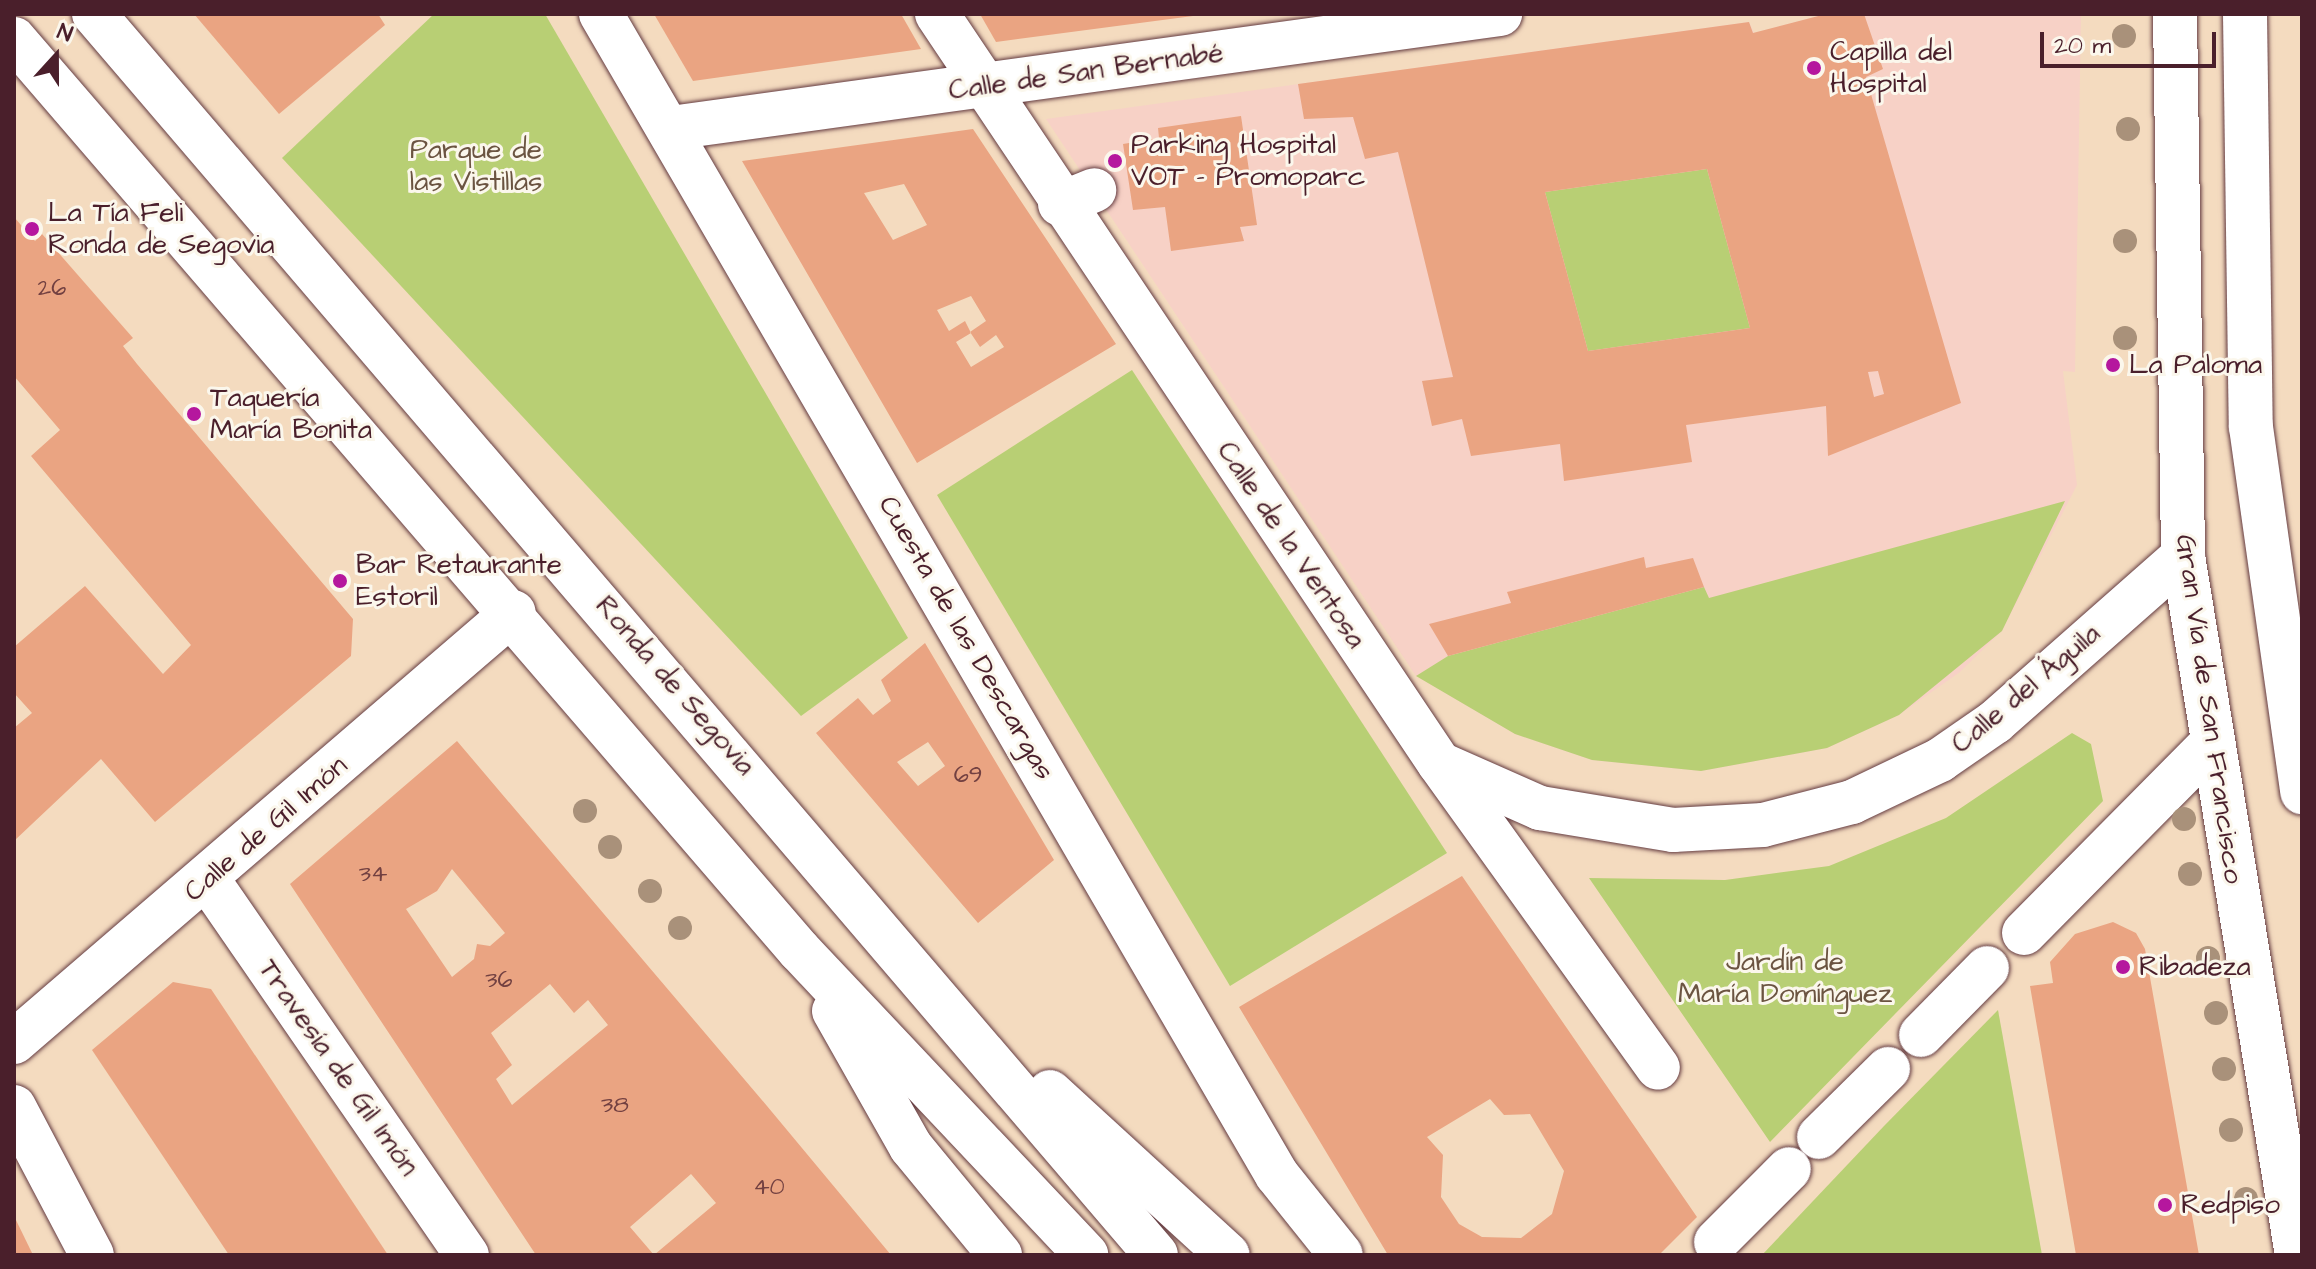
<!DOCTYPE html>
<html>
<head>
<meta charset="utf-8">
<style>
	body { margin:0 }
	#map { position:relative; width:2316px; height:1269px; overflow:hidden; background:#f4dbbf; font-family:"Architects Daughter",sans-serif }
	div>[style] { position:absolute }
	.built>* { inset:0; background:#f7d1c6 }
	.green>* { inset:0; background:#b8cf74 }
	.building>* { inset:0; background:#eaa482 }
	.roads { filter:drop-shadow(0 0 2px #643b41) drop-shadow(0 0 2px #643b41) }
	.minor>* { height:44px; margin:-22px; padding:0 22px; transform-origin:22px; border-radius:22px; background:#fff }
	.major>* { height:44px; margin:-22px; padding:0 22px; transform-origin:22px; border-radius:22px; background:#fff }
	.trees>* { width:24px; height:24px; margin:-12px; border-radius:50%; background:#a9917a }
	.dots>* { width:22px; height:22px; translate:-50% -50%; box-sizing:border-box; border:4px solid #fbf7ec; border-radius:50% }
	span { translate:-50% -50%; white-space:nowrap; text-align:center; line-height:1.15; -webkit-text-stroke:6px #fbf7ec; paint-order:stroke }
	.number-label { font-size:24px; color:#724041 }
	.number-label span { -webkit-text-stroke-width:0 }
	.poi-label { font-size:28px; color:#4a1f2b }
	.left { translate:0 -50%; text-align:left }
	.street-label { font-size:28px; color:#4a1f2b }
	.park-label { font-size:28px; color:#6b5441 }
	.frame { position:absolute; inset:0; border:16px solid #4a1f2b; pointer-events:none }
	.north { position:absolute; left:16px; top:16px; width:80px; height:80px; -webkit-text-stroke:6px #fbf7ec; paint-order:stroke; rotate:21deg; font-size:22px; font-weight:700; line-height:32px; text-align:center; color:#4a1f2b }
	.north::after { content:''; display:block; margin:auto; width:28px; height:36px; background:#4a1f2b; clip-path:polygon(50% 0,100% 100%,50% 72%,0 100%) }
	.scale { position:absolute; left:2040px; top:32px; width:176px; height:36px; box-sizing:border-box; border:4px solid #4a1f2b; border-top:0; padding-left:10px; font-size:24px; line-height:28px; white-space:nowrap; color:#4a1f2b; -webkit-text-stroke:6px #fbf7ec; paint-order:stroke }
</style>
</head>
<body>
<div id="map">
	<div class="built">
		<i style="clip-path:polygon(1826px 14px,2081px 14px,2075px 372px,2063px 371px,2077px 485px,2002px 631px,1960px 672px,1899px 715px,1827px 748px,1701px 771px,1592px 760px,1515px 734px,1416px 676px,1046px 119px,1749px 22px,1754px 33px)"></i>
	</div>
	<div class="green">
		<i style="clip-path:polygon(434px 14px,545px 14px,908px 638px,801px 716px,282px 158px)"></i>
		<i style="clip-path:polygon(1707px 169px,1750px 328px,1588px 351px,1545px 192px)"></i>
		<i style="clip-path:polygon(1132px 370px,1447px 853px,1230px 986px,937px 495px)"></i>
		<i style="clip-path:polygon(2065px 501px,2002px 631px,1899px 715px,1827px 748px,1701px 771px,1592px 760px,1515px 734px,1416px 676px,1448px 656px,1704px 587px,1709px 598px)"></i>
		<i style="clip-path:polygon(2072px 733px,2091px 744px,2103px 801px,1770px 1142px,1589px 878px,1725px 880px,1829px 866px,1946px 818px)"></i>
		<i style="clip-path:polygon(1998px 1010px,2042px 1255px,1762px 1255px,1884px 1126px)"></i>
	</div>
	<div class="building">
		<i style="clip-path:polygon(194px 14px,378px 14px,385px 25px,279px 114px)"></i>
		<i style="clip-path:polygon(654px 14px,901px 14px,921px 49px,693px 81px)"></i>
		<i style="clip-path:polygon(980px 14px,1193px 14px,1193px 16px,996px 42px)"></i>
		<i style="clip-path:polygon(evenodd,1826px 14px,1864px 14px,1883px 69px,1866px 77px,1961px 403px,1828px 456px,1826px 406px,1686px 425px,1692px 462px,1564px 481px,1560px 444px,1471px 456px,1462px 419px,1432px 426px,1422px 381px,1453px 377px,1398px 152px,1365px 159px,1353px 117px,1304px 119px,1298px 84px,1749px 22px,1753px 33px,1826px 14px,1707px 169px,1750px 328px,1588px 351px,1545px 192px,1707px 169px,1826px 14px,1878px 371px,1884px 394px,1874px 397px,1868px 372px,1878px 371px)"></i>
		<i style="clip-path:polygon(1241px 116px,1257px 225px,1240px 227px,1244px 241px,1171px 251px,1165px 207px,1133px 210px,1123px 144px,1159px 138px,1158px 128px)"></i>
		<i style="clip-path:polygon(evenodd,973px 129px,1116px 344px,917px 463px,742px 161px,973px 129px,904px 184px,927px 225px,893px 240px,864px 193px,904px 184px,973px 129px,971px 296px,986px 321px,970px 332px,980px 347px,996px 335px,1004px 347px,971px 367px,956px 342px,971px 333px,965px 321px,949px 331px,937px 310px,971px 296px)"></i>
		<i style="clip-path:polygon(14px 217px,35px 241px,42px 234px,133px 338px,123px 346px,137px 364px,353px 619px,351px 656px,155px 822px,101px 759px,14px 841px,14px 728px,32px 713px,14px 693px,14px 647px,85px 586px,163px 674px,191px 645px,31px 456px,60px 430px,14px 376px)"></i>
		<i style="clip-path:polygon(1644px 557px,1646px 568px,1693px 558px,1704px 587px,1448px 656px,1429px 624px,1511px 603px,1507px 592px)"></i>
		<i style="clip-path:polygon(evenodd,925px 643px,1054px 860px,978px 923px,816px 733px,858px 698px,873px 715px,891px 701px,881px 680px,925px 643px,928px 742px,945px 766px,918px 786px,897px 762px,928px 742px)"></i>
		<i style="clip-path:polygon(evenodd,457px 741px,767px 1106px,891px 1255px,654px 1255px,716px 1203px,691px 1174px,630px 1227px,654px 1255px,536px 1255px,290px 884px,457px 741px,452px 869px,505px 933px,490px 946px,477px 944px,474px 959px,452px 977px,406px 909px,437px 891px,452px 869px,457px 741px,550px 984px,574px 1013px,588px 1000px,608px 1025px,512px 1105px,496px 1079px,512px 1065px,491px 1033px,550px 984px)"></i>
		<i style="clip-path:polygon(evenodd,1462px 876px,1697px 1217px,1659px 1255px,1388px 1255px,1239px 1007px,1462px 876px,1490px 1099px,1504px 1115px,1530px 1114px,1564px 1171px,1552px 1214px,1521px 1238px,1482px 1237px,1459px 1224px,1441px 1197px,1443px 1155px,1427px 1137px,1490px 1099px)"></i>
		<i style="clip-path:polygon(2113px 922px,2136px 933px,2145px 949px,2199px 1255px,2076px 1255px,2030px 986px,2053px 983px,2050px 962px,2075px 934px)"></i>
		<i style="clip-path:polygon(173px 982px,211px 989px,388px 1255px,229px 1255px,92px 1050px)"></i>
		<i style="clip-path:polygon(14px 1216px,33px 1255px,14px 1255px)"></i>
	</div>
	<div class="roads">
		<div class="minor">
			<i style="left:601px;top:14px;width:1343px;rotate:59.79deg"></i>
			<i style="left:1277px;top:1175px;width:102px;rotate:51.3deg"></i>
			<i style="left:937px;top:14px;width:902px;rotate:56.17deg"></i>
			<i style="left:1439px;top:763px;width:375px;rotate:54.3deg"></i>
			<i style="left:671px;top:128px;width:837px;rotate:-7.83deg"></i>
			<i style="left:1060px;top:204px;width:37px;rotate:-22deg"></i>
			<i style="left:1445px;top:766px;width:104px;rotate:23.9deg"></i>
			<i style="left:1540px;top:808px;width:135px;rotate:9.4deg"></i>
			<i style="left:1673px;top:830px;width:90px;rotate:-3.2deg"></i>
			<i style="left:1763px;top:825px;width:92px;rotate:-14.5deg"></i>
			<i style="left:1852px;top:802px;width:98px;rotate:-25.5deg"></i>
			<i style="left:1940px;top:760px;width:67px;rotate:-34.6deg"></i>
			<i style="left:1995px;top:722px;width:251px;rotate:-41.4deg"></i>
			<i style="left:208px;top:880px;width:456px;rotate:55.4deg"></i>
			<i style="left:2024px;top:933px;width:266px;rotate:-45.3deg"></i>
			<i style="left:1921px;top:1035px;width:94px;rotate:-45.4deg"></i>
			<i style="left:14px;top:1042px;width:659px;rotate:-40.7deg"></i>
			<i style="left:14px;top:1107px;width:167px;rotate:62.2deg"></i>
			<i style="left:1819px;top:1137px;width:97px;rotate:-44.6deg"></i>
			<i style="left:1716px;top:1242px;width:103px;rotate:-45deg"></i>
		</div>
		<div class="major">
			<i style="left:94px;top:14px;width:1633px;rotate:49.44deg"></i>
			<i style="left:2175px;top:14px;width:542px;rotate:89.15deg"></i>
			<i style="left:2183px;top:556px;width:708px;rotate:80.74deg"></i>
			<i style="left:2245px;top:14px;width:413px;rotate:89.2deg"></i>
			<i style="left:2251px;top:427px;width:369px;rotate:82deg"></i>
			<i style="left:14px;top:39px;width:1203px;rotate:49.25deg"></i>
			<i style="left:799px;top:950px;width:419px;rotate:46.7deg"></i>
			<i style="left:834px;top:1011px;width:156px;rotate:60.5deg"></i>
			<i style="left:911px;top:1147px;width:140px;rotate:50.5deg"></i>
			<i style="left:1050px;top:1092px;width:241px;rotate:42.5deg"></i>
		</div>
	</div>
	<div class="trees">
		<i style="left:2124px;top:36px"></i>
		<i style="left:2128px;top:129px"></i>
		<i style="left:2125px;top:241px"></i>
		<i style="left:2125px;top:338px"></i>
		<i style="left:585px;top:811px"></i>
		<i style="left:2184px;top:819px"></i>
		<i style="left:610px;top:847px"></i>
		<i style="left:2190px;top:874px"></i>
		<i style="left:650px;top:891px"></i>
		<i style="left:680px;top:928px"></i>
		<i style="left:2208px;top:958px"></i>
		<i style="left:2216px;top:1013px"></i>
		<i style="left:2224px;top:1069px"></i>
		<i style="left:2231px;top:1130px"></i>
		<i style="left:2246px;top:1199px"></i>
	</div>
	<div class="dots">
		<i style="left:1814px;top:68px;background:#b5179e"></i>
		<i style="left:1115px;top:161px;background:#b5179e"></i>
		<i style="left:32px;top:229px;background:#b5179e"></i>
		<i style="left:2113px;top:365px;background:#b5179e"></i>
		<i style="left:194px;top:414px;background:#b5179e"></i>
		<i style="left:340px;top:581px;background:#b5179e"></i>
		<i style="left:2123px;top:967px;background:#b5179e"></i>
		<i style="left:2165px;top:1205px;background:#b5179e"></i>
	</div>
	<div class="number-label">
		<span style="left:52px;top:289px">26</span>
		<span style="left:968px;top:776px">69</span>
		<span style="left:373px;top:875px">34</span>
		<span style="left:499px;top:981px">36</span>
		<span style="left:615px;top:1106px">38</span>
		<span style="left:769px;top:1188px">40</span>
	</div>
	<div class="poi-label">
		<span class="left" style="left:1830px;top:68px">Capilla del<br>Hospital</span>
		<span class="left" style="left:1131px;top:161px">Parking Hospital<br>VOT - Promoparc</span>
		<span class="left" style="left:48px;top:229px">La Tía Feli<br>Ronda de Segovia</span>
		<span class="left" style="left:2129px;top:365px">La Paloma</span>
		<span class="left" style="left:210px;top:414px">Taquería<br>María Bonita</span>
		<span class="left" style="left:356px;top:581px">Bar Retaurante<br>Estoril</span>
		<span class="left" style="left:2139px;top:967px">Ribadeza</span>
		<span class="left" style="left:2181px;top:1205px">Redpiso</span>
	</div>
	<div class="street-label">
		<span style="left:1086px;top:72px;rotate:-8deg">Calle de San Bernabé</span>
		<span style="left:1291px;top:545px;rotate:56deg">Calle de la Ventosa</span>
		<span style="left:966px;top:638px;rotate:60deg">Cuesta de las Descargas</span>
		<span style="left:675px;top:686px;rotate:49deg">Ronda de Segovia</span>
		<span style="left:2026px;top:689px;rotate:-40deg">Calle del Águila</span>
		<span style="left:2209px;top:709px;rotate:82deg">Gran Vía de San Francisco</span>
		<span style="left:266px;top:829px;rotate:-41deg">Calle de Gil Imón</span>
		<span style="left:338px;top:1068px;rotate:55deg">Travesía de Gil Imón</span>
	</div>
	<div class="park-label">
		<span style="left:476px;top:166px">Parque de<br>las Vistillas</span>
		<span style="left:1785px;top:978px">Jardín de<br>María Domínguez</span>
	</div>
	<div class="frame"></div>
	<div class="north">N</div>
	<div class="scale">20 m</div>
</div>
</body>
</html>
